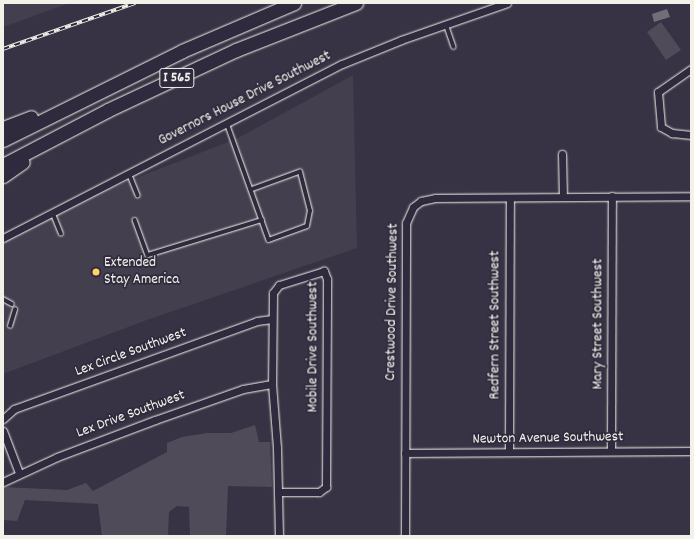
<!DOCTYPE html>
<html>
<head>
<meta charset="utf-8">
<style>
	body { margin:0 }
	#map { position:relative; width:694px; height:539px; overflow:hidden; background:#373244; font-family:Dekko,sans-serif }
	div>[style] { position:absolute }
	.built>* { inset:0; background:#433f4e }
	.green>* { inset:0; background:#504b59 }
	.water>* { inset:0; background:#726e77 }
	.roads { filter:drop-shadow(0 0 1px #f4f1e8) drop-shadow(0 0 1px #f4f1e8) }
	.service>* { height:3.5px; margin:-1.75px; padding:0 1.75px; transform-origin:1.75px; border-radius:1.75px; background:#2f2a3d }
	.minor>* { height:7px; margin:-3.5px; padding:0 3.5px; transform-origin:3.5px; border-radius:3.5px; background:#2f2a3d }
	.motorway>* { height:13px; margin:-6.5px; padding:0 6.5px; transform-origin:6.5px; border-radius:6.5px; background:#2f2a3d }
	.rail>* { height:3.5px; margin-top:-1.75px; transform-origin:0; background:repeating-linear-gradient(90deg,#2f2a3d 0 6px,#f4f1e8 0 12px); box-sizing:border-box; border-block:1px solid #f4f1e8 }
	.dots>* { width:11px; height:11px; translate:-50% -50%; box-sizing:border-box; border:2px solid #2f2a3d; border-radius:50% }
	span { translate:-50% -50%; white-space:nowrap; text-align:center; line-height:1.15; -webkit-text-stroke:3.5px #2f2a3d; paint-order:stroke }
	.shield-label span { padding:1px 3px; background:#2f2a3d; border:1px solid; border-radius:3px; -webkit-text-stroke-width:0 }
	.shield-label { font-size:14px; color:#f4f1e8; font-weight:700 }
	.street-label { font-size:15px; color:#f4f1e8 }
	.poi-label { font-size:15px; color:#f4f1e8 }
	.left { translate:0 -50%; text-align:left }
	.frame { position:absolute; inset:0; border:4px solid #f4f1e8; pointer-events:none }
</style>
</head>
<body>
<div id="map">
	<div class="built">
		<i style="clip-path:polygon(3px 3px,70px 3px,3px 27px)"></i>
		<i style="clip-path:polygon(353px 75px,357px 248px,147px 320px,3px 374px,3px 242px,98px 193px,238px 138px)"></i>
	</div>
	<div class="green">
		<i style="clip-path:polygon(661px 22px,681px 50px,666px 60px,647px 32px)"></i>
		<i style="clip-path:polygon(255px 425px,259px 442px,270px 442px,272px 487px,228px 486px,226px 536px,190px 536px,189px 507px,177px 506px,169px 512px,168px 536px,102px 536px,98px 504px,25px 500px,17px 521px,3px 520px,4px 487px,67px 490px,86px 483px,93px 491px,167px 452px,167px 443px,182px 437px,207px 433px,231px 433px)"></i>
	</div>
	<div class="water">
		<i style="clip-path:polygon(667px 9px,670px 17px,654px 22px,652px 14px)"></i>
	</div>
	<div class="roads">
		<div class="service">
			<i style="left:446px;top:24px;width:24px;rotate:71deg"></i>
			<i style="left:227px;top:123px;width:124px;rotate:70.3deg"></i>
			<i style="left:269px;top:240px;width:40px;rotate:-20.2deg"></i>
			<i style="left:307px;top:226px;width:15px;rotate:-79deg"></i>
			<i style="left:310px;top:211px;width:40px;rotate:-104.4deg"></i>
			<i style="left:300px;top:172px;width:52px;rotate:159.8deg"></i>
			<i style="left:129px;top:173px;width:24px;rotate:68deg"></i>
			<i style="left:53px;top:213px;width:22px;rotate:68deg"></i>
			<i style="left:135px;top:220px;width:37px;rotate:70deg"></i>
			<i style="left:148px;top:255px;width:119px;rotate:-17.1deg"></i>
			<i style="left:3px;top:299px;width:10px;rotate:29deg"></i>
			<i style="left:10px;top:326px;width:17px;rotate:-73deg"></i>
		</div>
		<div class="minor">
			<i style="left:691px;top:69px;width:40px;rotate:145.1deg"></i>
			<i style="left:658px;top:92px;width:35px;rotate:85deg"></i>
			<i style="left:661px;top:127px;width:13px;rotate:29deg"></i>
			<i style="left:672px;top:133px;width:19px;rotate:6deg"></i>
			<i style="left:562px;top:154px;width:43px;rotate:88.7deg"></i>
			<i style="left:3px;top:238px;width:381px;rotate:-27.2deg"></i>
			<i style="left:342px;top:64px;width:64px;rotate:-22.1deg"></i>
			<i style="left:401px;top:40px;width:112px;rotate:-19.2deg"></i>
			<i style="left:3px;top:419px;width:15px;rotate:-42deg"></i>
			<i style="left:14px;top:409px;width:258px;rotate:-19.9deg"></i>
			<i style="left:257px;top:321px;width:15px;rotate:-8deg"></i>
			<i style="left:3px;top:431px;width:45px;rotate:69.1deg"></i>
			<i style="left:611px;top:451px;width:255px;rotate:-89.8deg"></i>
			<i style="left:509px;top:452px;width:254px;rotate:-89.8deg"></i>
			<i style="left:405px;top:453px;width:286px;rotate:-0.4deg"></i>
			<i style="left:3px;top:482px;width:60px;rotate:-24.8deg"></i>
			<i style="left:57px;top:457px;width:105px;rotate:-20.7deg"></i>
			<i style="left:155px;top:420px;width:93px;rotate:-19.4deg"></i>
			<i style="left:243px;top:389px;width:29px;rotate:-10deg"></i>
			<i style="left:278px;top:492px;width:41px"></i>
			<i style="left:319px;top:492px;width:9px;rotate:-36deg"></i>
			<i style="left:326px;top:487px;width:208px;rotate:-89.7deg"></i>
			<i style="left:327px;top:279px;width:9px;rotate:-111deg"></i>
			<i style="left:324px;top:271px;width:47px;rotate:162.7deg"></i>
			<i style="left:279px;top:285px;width:10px;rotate:127deg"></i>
			<i style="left:273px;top:293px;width:91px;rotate:90.6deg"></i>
			<i style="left:272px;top:384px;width:64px;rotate:85.5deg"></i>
			<i style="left:277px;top:448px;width:88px;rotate:88.7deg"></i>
			<i style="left:405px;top:536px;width:313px;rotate:-89.8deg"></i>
			<i style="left:406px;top:223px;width:17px;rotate:-66deg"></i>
			<i style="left:413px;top:207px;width:10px;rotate:-37deg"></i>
			<i style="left:421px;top:201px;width:14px;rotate:-12deg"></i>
			<i style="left:435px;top:198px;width:256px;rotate:-0.4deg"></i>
		</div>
		<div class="motorway">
			<i style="left:3px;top:128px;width:30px;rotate:-21deg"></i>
			<i style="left:3px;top:140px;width:200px;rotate:-26.4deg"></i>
			<i style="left:182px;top:51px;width:122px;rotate:-23.2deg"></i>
			<i style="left:3px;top:165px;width:119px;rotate:-27.6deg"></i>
			<i style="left:108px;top:110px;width:141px;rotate:-25.1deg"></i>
			<i style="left:236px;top:50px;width:129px;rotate:-21.4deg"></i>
			<i style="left:3px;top:176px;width:24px;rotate:-35deg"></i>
		</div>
	</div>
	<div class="rail">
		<i style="left:3px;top:49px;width:140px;rotate:-19.2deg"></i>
	</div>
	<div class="dots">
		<i style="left:96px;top:272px;background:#ffd166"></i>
	</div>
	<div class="shield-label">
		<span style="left:177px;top:78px">I 565</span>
	</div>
	<div class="street-label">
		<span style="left:245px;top:99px;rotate:-27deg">Governors House Drive Southwest</span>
		<span style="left:393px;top:302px;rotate:-89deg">Crestwood Drive Southwest</span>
		<span style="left:599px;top:324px;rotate:-90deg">Mary Street Southwest</span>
		<span style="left:496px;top:325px;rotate:-90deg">Redfern Street Southwest</span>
		<span style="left:314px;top:347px;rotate:-90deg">Mobile Drive Southwest</span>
		<span style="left:131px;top:353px;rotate:-20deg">Lex Circle Southwest</span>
		<span style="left:131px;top:415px;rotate:-20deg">Lex Drive Southwest</span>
		<span style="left:548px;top:439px;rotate:-1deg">Newton Avenue Southwest</span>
	</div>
	<div class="poi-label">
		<span class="left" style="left:104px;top:272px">Extended<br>Stay America</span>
	</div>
	<div class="frame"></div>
</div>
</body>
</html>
